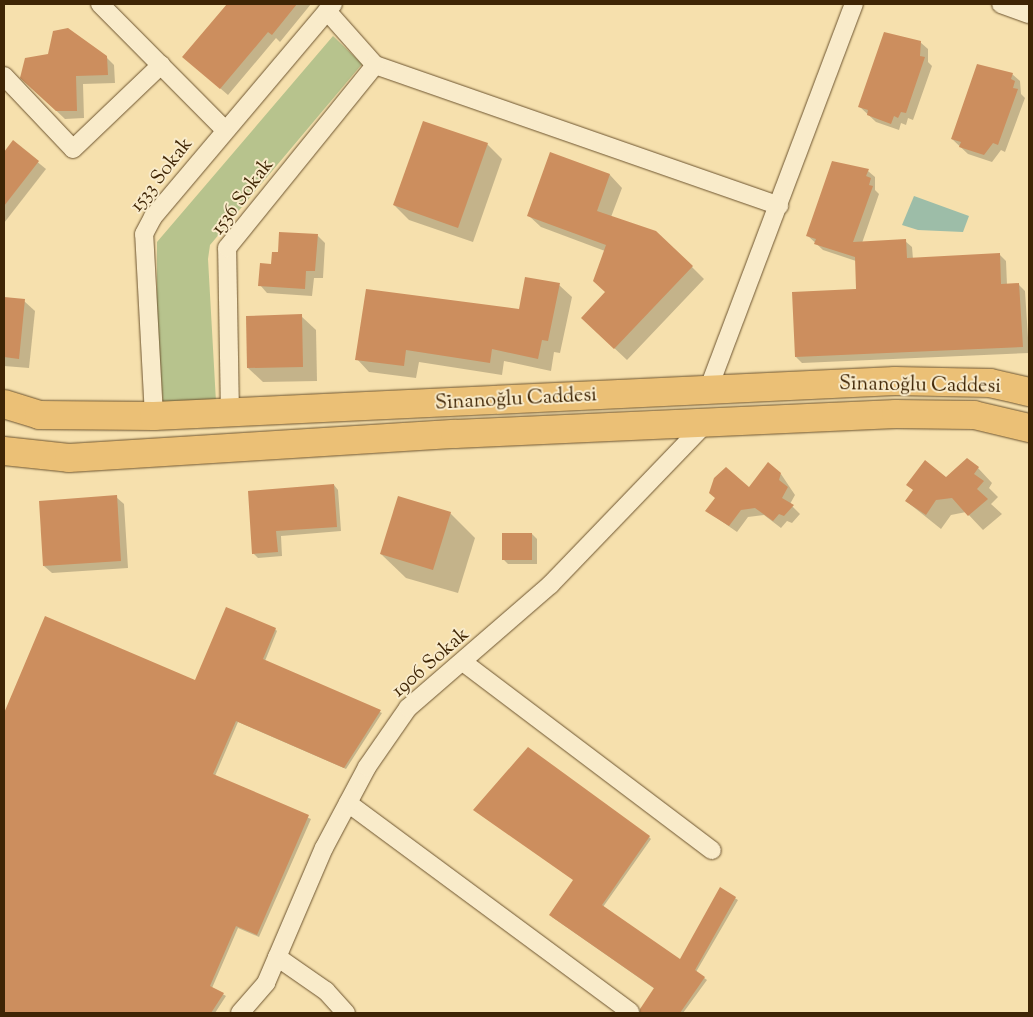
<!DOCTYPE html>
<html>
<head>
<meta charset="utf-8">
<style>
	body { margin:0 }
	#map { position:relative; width:1033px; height:1017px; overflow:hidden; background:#f6e0ad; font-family:"Sorts Mill Goudy",serif }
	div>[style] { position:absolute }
	.green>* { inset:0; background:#b7c38d }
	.water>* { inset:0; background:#9dbda8 }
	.shadow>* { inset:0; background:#0003 }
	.building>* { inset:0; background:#cc8e5e }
	.roads { filter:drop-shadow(0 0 1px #6d542f) drop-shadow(0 0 1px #6d542f) }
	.minor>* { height:18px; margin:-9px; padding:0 9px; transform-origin:9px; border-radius:9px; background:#f9ebca }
	.primary>* { height:28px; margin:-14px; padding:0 14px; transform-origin:14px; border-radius:14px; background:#ebc076 }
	span { translate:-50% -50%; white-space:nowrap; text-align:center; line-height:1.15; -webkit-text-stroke:4px #f9ebca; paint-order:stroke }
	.street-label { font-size:20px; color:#3f2505 }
	.frame { position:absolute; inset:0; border:5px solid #3f2505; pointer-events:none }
</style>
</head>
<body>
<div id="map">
	<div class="green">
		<i style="clip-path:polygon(333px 36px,362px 64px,210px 245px,208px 259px,216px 402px,163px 404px,157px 321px,157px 242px)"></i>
	</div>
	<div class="water">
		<i style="clip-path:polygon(914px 196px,969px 216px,963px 232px,918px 230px,902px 225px)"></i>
	</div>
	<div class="shadow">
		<i style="clip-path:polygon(229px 4px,311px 4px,280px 42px,276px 38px,228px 95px,184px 57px)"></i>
		<i style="clip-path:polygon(920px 42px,928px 49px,928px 62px,932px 66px,913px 120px,908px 118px,906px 125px,901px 123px,899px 130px,876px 122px,860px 107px)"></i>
		<i style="clip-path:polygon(106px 57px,114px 65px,115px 83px,83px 84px,84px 118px,65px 119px,29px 85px)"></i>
		<i style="clip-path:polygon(1012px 74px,1020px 81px,1021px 94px,1025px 98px,1005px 152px,1001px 150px,992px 162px,968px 154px,952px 139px)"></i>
		<i style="clip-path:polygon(13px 142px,46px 169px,4px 223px,4px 154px)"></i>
		<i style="clip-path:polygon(487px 144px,502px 159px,473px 242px,409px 220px,394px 205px)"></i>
		<i style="clip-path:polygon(551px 154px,610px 175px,622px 188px,611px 217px,692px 267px,704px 279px,627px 360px,595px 330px,607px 292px,605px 251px,541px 227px,528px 215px)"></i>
		<i style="clip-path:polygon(868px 171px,875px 177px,875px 190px,879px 194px,862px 243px,905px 241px,912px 247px,913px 259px,999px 254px,1006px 261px,1007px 285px,1019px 285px,1025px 291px,1029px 353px,802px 363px,796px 357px,858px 291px,856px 261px,823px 250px,807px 235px)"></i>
		<i style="clip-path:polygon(318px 236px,325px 243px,323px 278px,314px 278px,312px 296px,267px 293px,260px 285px,279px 254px)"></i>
		<i style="clip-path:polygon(559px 285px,572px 297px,560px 353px,554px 352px,551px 371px,504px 361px,502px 375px,419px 362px,416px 378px,369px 372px,357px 359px,520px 310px)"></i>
		<i style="clip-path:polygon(5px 299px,24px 301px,35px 311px,29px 368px,4px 366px)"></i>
		<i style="clip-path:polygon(301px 316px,316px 330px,317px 381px,263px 382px,248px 368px)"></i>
		<i style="clip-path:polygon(978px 468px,992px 483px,989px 488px,998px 497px,991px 504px,1002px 514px,983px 530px,966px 512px,951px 515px,941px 529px,906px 501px,947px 479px)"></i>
		<i style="clip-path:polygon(781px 474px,795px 495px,790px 504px,800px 514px,792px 523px,787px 521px,781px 528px,764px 515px,748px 517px,737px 532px,707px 511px)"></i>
		<i style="clip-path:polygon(334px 485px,338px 490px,341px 531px,281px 536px,282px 556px,258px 558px,253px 553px,249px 492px)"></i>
		<i style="clip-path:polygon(116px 497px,124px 504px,128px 568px,52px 573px,44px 566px)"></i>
		<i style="clip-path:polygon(450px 513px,475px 538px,458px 593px,406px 578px,381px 554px)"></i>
		<i style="clip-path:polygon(532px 534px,537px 539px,537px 564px,508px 564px,503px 559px)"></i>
		<i style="clip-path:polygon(46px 618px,195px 681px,275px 629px,277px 631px,265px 661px,382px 713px,346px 769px,238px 722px,215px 776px,311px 819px,259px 937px,238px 928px,212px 988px,226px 996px,215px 1013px,4px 1013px,4px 716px)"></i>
		<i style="clip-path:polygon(649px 837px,651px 839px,603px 907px,680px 961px,720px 889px,738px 900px,696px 972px,707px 980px,683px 1013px,641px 1013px,655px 989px,552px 917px)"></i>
	</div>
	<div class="building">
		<i style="clip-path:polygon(227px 4px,297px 4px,272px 35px,268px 32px,220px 89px,182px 57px)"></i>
		<i style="clip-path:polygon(68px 28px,107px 56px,108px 75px,76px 76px,77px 111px,56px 111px,20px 78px,25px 58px,48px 54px,53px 31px)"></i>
		<i style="clip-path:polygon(884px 32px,921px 41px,920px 56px,925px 57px,906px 113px,901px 112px,898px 118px,894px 116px,891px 124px,867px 115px,868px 110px,858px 107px)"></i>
		<i style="clip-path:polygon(977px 64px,1013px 73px,1011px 79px,1015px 81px,1013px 88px,1018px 89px,998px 145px,993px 143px,984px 155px,959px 147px,961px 142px,951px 139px)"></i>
		<i style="clip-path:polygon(423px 121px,488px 143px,458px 228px,393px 205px)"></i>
		<i style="clip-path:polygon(13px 140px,39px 161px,4px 206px,4px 152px)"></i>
		<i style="clip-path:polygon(550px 152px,610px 174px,597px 211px,656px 231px,693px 266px,614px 349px,581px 318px,605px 292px,593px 281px,606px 245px,527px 216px)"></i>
		<i style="clip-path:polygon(832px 161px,869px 169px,866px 176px,871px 178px,869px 185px,873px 186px,853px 242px,906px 239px,907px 258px,1000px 253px,1001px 284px,1019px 283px,1023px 347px,795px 357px,792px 292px,856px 289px,855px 257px,814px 244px,816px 239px,806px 236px)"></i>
		<i style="clip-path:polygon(279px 232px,318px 234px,315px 271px,306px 271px,305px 289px,258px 286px,260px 263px,271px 264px,272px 252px,278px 252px)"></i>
		<i style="clip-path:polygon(525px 277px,560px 283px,548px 341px,542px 340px,538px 359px,492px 349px,490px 363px,406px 350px,404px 366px,355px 360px,366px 289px,519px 309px)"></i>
		<i style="clip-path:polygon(4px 297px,25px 299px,19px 359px,4px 357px)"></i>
		<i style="clip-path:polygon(302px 314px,303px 367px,247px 368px,246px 316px)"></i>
		<i style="clip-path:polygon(967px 458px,979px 467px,974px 474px,984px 481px,977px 489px,988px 499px,968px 516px,952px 498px,936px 500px,926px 515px,905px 501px,913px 490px,906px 485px,925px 460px,946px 477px)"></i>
		<i style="clip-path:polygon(768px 462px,781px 473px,779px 480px,788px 487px,782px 498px,794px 505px,784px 516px,779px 514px,773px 521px,755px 508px,741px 510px,729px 526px,705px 511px,715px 498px,709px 493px,714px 478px,726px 467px,749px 487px)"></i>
		<i style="clip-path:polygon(334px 484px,337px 527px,276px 531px,278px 552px,252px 554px,248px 491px)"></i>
		<i style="clip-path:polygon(117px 495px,121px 561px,43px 566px,39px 501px)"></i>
		<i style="clip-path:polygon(398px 496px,451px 512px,433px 570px,380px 554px)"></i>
		<i style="clip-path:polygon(502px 533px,532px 533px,532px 560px,502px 560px)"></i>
		<i style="clip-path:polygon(226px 607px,276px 628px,263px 659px,381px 710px,344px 768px,236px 721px,213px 774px,309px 815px,257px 935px,236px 926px,210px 986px,224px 993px,211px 1013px,4px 1013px,4px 713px,45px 616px,195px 680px)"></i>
		<i style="clip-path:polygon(528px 747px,650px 836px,602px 905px,680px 959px,720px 887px,736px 897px,695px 970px,705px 977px,680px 1013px,640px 1013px,640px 1009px,654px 988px,549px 915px,573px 880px,473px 810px)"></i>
	</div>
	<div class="roads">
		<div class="minor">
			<i style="left:100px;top:4px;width:177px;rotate:45.2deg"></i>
			<i style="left:1001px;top:4px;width:30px;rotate:20deg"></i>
			<i style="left:327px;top:11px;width:72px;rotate:48.4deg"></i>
			<i style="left:375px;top:65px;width:428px;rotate:19.2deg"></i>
			<i style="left:4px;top:76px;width:100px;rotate:46.6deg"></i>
			<i style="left:73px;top:149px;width:122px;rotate:-43.7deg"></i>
			<i style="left:708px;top:390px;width:413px;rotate:-69.3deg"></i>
			<i style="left:230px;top:414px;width:166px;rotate:-91deg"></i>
			<i style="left:227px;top:248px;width:235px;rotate:-51deg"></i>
			<i style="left:154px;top:416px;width:182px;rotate:-93.1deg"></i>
			<i style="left:144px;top:234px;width:19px;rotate:-62deg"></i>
			<i style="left:153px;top:217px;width:279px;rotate:-49.8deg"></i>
			<i style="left:463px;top:662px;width:312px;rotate:37.1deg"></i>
			<i style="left:348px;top:803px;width:351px;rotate:36.5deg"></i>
			<i style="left:277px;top:957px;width:60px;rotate:34.8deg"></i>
			<i style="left:326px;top:991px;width:30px;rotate:48deg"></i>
			<i style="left:240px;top:1013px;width:40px;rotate:-49deg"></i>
			<i style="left:266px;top:983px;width:147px;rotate:-66.8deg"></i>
			<i style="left:324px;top:848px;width:92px;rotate:-62deg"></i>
			<i style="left:367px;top:767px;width:72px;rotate:-55.2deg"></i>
			<i style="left:408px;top:708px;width:188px;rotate:-40.9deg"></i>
			<i style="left:550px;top:585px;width:226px;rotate:-46.1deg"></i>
		</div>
		<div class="primary">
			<i style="left:4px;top:404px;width:37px;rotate:17deg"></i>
			<i style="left:39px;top:415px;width:115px;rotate:0.5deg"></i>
			<i style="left:154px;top:416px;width:742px;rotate:-2.7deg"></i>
			<i style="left:895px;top:381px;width:95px;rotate:1.2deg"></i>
			<i style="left:990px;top:383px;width:40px;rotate:13deg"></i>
			<i style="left:4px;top:451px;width:65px;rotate:6.1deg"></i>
			<i style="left:69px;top:458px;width:387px;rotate:-3.6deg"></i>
			<i style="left:455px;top:434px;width:441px;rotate:-2.6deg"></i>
			<i style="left:896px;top:414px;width:78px;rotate:0.7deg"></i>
			<i style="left:974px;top:415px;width:57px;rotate:13.3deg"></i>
		</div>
	</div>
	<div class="street-label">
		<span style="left:162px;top:175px;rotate:-52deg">1533 Sokak</span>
		<span style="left:243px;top:197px;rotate:-53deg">1536 Sokak</span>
		<span style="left:920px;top:386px;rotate:1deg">Si̇nanoğlu Caddesi</span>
		<span style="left:516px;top:400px;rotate:-3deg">Si̇nanoğlu Caddesi</span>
		<span style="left:431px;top:663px;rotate:-41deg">1906 Sokak</span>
	</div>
	<div class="frame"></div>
</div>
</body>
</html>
